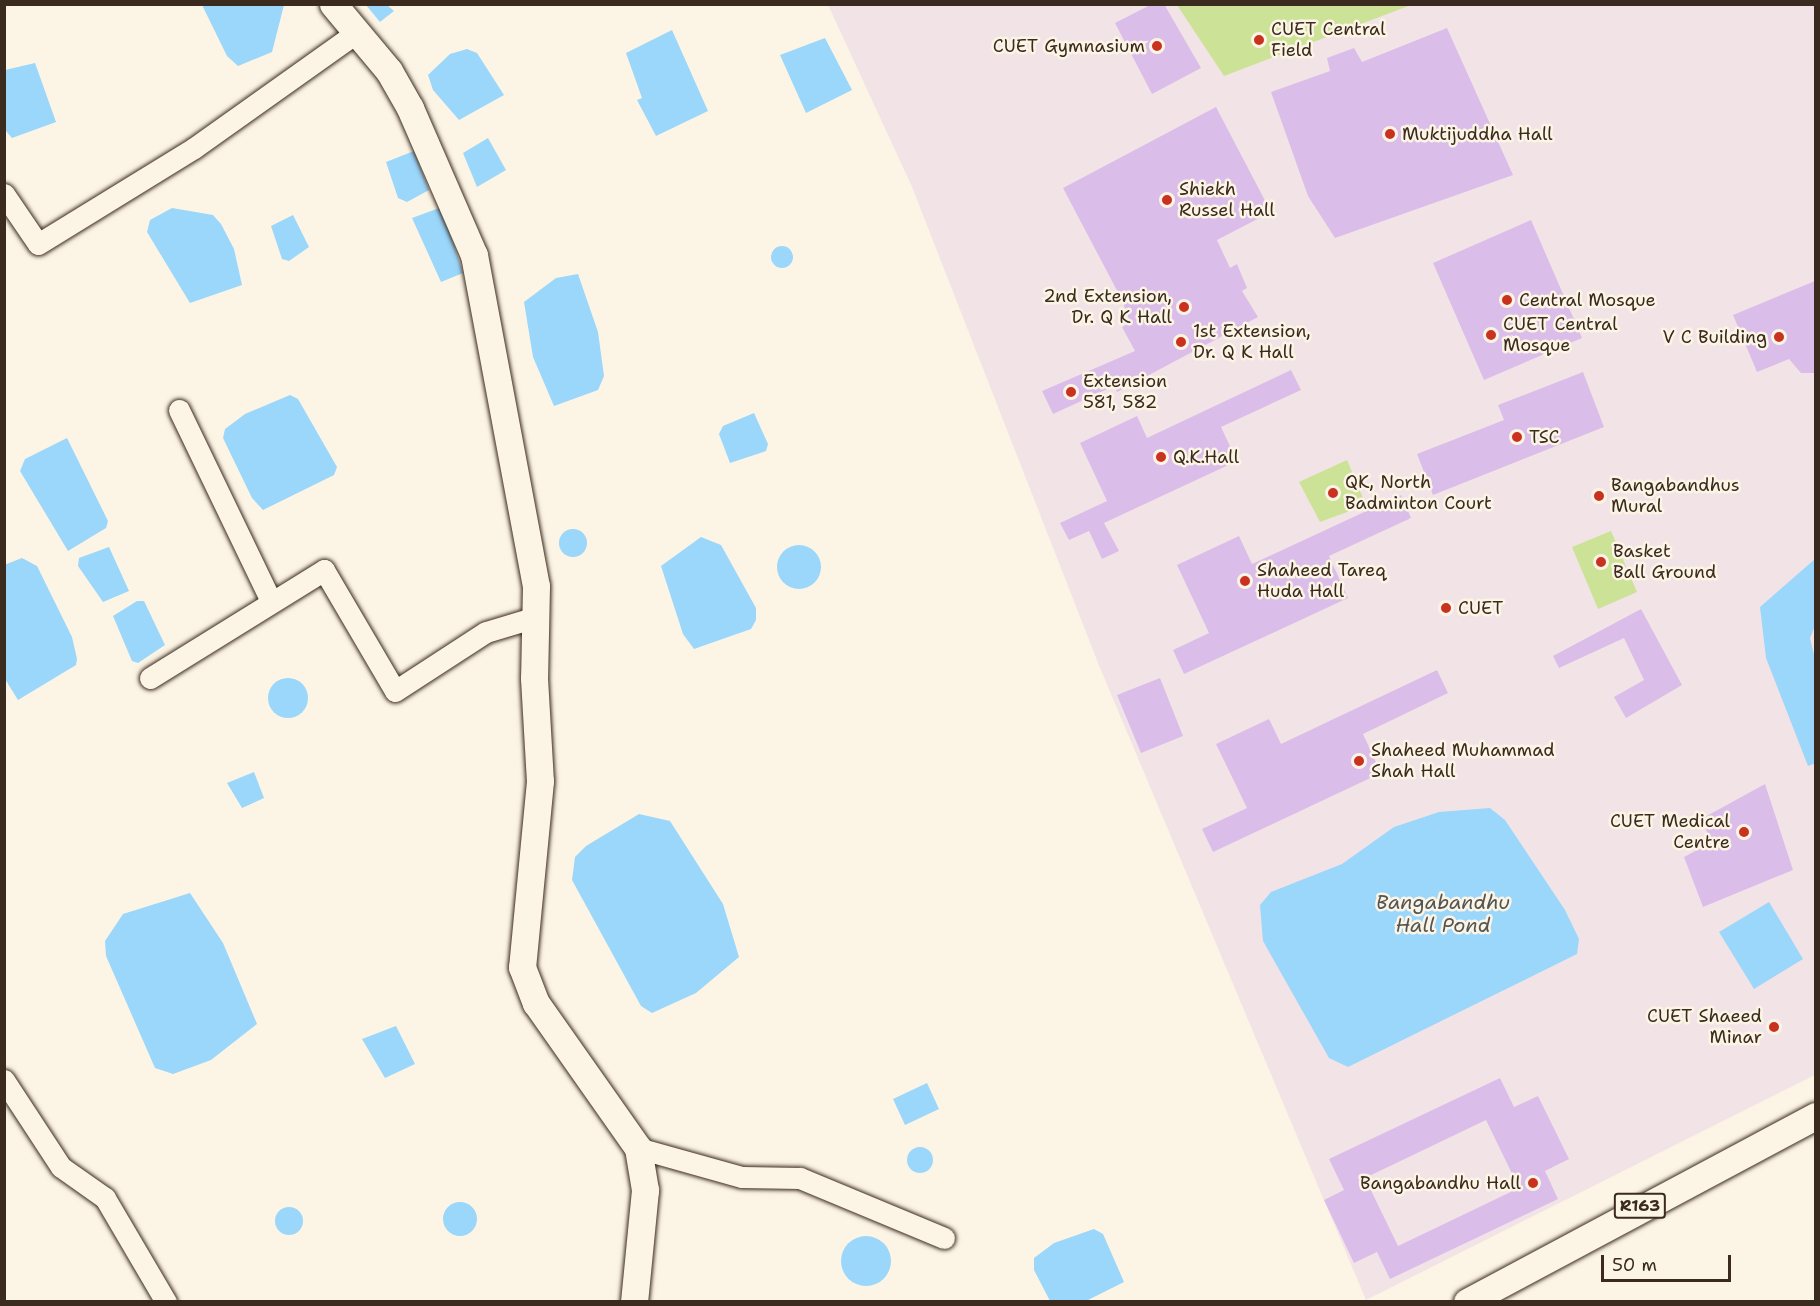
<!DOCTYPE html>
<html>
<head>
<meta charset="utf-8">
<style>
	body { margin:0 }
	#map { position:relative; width:1820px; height:1306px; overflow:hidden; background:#fcf5e5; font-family:"Shantell Sans",sans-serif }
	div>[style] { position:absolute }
	.built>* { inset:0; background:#f2e4e6 }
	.green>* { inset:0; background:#cce297 }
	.water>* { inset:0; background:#9bd6fb }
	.round { border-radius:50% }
	.building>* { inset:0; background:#dbbdea }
	.roads { filter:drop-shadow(0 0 2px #3b2a1e) drop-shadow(0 0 2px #3b2a1e) }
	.minor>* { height:21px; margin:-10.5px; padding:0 10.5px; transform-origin:10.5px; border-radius:10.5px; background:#fcf5e5 }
	.major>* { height:27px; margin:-13.5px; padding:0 13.5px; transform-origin:13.5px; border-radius:13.5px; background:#fcf5e5 }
	.dots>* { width:16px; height:16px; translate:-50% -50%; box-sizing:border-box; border:3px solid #fcf5e5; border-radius:50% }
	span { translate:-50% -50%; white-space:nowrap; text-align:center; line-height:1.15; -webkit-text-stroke:5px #fcf5e5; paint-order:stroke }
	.shield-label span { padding:2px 4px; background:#fcf5e5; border:2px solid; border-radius:4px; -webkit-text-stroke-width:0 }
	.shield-label { font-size:16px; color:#3b2a1e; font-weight:700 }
	.poi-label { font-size:18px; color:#3b2a1e }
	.left { translate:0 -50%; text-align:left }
	.right { translate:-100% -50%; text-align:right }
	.water-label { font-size:20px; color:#535555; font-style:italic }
	.frame { position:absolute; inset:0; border:6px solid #3b2a1e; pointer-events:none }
	.scale { position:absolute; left:1601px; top:1255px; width:130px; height:27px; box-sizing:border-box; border:3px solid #3b2a1e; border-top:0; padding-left:8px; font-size:18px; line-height:21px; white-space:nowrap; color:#3b2a1e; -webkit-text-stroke:4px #fcf5e5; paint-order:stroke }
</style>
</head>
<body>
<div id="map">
	<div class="built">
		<i style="clip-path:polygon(828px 5px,1815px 5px,1815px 1075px,1366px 1300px,1100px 668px,912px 187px)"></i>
	</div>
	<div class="green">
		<i style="clip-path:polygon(1177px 5px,1411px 5px,1224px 76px)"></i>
		<i style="clip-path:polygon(1347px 460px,1366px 505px,1320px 522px,1299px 482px)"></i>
		<i style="clip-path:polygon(1611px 531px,1637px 592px,1598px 609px,1572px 547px)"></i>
	</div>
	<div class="water">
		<i style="clip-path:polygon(202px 5px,284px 5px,272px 52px,238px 66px,227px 56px)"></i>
		<i style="clip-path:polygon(366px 5px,387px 5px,394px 11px,380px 22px)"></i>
		<i style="clip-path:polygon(672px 30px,708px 111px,656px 136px,637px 100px,642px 98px,626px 53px)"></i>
		<i style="clip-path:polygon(825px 38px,852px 90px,806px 113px,780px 55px)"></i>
		<i style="clip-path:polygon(467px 49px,477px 53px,504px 95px,459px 120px,433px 90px,428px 75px,450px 54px)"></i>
		<i style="clip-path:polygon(35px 63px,56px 122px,12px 138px,5px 130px,5px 70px)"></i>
		<i style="clip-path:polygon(488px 138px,506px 170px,477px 187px,463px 153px)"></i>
		<i style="clip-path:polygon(414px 151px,429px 190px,407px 202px,398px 198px,386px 162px)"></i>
		<i style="clip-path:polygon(442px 207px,463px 273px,441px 282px,412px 218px)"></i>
		<i style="clip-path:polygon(172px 208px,213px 215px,221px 224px,234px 249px,242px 285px,190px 303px,147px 232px,150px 220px)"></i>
		<i style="clip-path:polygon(293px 215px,309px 247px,289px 261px,282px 259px,271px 226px)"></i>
		<i class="round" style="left:771px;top:246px;width:22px;height:22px"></i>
		<i style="clip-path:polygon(578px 274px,598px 332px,604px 376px,598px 390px,554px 406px,533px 357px,524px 302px,556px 278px)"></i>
		<i style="clip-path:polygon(290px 395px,298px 399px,337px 467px,334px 475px,263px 510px,252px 498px,223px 438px,225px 429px,245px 414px)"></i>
		<i style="clip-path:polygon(754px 413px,768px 444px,766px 451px,730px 463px,719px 434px,723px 426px)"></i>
		<i style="clip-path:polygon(67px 438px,108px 521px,106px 528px,68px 551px,20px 471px,25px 459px)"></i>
		<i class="round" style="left:559px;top:529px;width:28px;height:28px"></i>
		<i style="clip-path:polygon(701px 537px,721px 545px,756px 608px,756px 620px,751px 629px,694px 649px,683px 634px,661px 566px)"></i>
		<i class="round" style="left:777px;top:545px;width:44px;height:44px"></i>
		<i style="clip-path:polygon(109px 547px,129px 591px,103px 602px,78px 566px,79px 558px)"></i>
		<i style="clip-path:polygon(22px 558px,37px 566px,72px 637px,77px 659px,76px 665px,18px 700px,5px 679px,4px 565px)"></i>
		<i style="clip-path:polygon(1815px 559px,1815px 626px,1810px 638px,1815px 659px,1816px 763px,1808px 766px,1766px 658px,1760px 607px)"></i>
		<i style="clip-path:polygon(137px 601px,144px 601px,165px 645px,138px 663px,132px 661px,113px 616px)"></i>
		<i class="round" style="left:268px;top:678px;width:40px;height:40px"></i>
		<i style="clip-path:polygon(254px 772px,264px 798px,242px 808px,227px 783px)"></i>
		<i style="clip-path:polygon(1490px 808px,1505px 820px,1565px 910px,1579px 939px,1577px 954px,1348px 1067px,1329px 1058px,1263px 941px,1260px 905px,1271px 892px,1342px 864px,1394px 827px,1439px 812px)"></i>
		<i style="clip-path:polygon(639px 814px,670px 821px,723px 904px,739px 957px,696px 993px,652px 1013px,641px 1006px,572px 880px,575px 857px,586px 846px)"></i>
		<i style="clip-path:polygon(190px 893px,223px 943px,257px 1024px,211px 1060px,173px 1074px,155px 1068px,106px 956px,105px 941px,123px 914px)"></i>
		<i style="clip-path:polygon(1769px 902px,1803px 959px,1754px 989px,1719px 932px)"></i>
		<i style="clip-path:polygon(396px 1026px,415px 1064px,385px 1078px,362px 1039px)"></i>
		<i style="clip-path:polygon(927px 1083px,939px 1109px,905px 1125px,893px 1099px)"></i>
		<i class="round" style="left:907px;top:1147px;width:26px;height:26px"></i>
		<i class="round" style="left:443px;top:1202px;width:34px;height:34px"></i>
		<i class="round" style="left:275px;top:1207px;width:28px;height:28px"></i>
		<i style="clip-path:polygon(1094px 1229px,1103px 1234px,1124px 1282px,1086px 1301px,1050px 1301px,1034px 1270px,1034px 1258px,1054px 1243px)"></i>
		<i class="round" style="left:841px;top:1236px;width:50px;height:50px"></i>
	</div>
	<div class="building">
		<i style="clip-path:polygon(1152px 4px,1164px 4px,1201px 68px,1152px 94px,1115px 23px)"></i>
		<i style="clip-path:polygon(1447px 28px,1513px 175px,1335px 238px,1308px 196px,1271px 92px,1330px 71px,1327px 58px,1354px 48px,1362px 62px)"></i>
		<i style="clip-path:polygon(1216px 107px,1271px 212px,1217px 240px,1230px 268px,1237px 264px,1247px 288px,1242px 291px,1258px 317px,1117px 392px,1114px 386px,1053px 414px,1042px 391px,1135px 351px,1122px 327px,1130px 322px,1122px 300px,1063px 188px)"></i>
		<i style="clip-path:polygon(1531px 220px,1582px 338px,1484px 380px,1433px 263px)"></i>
		<i style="clip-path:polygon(1815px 281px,1815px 373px,1801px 373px,1789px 359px,1757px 372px,1733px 315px)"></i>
		<i style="clip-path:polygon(1291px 370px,1301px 390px,1221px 427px,1237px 461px,1104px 523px,1119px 551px,1102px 559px,1089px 531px,1069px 540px,1060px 523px,1107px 501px,1080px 443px,1137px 416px,1147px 438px)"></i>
		<i style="clip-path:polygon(1583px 372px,1604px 427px,1433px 495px,1417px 454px,1504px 420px,1498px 405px)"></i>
		<i style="clip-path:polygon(1401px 495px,1411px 518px,1329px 556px,1348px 598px,1184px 674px,1173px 650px,1209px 633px,1177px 565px,1239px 536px,1252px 564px)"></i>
		<i style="clip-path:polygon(1641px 609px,1682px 685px,1626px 718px,1614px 697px,1644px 680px,1624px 638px,1559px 668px,1553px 656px)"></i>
		<i style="clip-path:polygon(1437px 670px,1448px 693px,1363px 734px,1381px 773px,1213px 852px,1202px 829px,1247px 808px,1216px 744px,1269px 719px,1281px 744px)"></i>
		<i style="clip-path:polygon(1160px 678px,1183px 736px,1141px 753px,1117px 695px)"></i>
		<i style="clip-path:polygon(1765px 784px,1793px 870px,1703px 907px,1684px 857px,1710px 843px,1703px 818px)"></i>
		<i style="clip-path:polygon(evenodd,1500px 1078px,1514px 1107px,1538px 1096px,1569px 1159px,1545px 1171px,1558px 1199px,1390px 1279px,1377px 1252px,1354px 1263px,1324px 1200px,1344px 1190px,1329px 1159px,1500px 1078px,1486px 1120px,1519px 1188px,1398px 1246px,1365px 1178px,1486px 1120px)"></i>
	</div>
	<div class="roads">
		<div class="minor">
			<i style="left:4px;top:194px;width:60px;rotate:55.8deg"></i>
			<i style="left:38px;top:244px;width:183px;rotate:-31.6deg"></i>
			<i style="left:194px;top:148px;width:200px;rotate:-35.4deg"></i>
			<i style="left:179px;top:410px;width:212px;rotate:64.3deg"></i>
			<i style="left:150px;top:678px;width:205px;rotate:-31.8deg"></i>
			<i style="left:324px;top:570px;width:140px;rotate:59.6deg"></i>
			<i style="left:395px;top:691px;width:108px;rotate:-33deg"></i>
			<i style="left:486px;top:632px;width:52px;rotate:-16.7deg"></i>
			<i style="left:4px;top:1080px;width:104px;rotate:56.8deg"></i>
			<i style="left:61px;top:1167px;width:54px;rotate:35.2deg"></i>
			<i style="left:105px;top:1198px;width:121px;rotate:59.6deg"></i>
			<i style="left:638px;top:1148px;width:108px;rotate:15.6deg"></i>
			<i style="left:742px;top:1177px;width:58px;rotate:1deg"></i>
			<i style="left:800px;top:1178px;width:156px;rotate:22.6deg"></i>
		</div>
		<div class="major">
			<i style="left:333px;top:4px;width:87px;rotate:50.1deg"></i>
			<i style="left:389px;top:71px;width:43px;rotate:60.4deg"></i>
			<i style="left:410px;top:108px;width:160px;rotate:66.5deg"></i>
			<i style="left:474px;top:255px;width:337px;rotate:79.4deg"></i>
			<i style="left:536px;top:586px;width:92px;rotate:91.2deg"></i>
			<i style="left:534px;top:678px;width:103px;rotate:86.7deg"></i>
			<i style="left:540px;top:781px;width:187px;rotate:95.5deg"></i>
			<i style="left:522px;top:967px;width:39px;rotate:69deg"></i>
			<i style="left:536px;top:1003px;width:177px;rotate:54.9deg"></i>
			<i style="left:638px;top:1148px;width:43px;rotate:80.5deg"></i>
			<i style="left:645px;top:1190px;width:113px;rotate:95.6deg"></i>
			<i style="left:1467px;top:1302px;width:395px;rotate:-28.1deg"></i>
		</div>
	</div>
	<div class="dots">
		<i style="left:1259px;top:40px;background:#c8321e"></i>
		<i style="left:1157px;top:46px;background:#c8321e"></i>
		<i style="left:1390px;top:134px;background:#c8321e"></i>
		<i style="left:1167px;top:200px;background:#c8321e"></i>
		<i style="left:1507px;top:300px;background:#c8321e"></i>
		<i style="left:1184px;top:307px;background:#c8321e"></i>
		<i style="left:1491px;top:335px;background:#c8321e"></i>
		<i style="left:1779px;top:337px;background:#c8321e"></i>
		<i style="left:1181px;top:342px;background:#c8321e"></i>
		<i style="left:1071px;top:392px;background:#c8321e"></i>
		<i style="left:1517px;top:437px;background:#c8321e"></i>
		<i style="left:1161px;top:457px;background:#c8321e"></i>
		<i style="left:1333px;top:493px;background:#c8321e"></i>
		<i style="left:1599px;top:496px;background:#c8321e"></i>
		<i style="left:1601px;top:562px;background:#c8321e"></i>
		<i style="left:1245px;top:581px;background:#c8321e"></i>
		<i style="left:1446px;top:608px;background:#c8321e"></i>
		<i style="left:1359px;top:761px;background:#c8321e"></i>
		<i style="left:1744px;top:832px;background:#c8321e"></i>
		<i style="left:1774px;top:1027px;background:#c8321e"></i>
		<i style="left:1533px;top:1183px;background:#c8321e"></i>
	</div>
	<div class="shield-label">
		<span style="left:1640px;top:1206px">R163</span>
	</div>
	<div class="poi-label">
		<span class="left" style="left:1271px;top:40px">CUET Central<br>Field</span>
		<span class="right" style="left:1145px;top:46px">CUET Gymnasium</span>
		<span class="left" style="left:1402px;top:134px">Muktijuddha Hall</span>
		<span class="left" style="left:1179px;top:200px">Shiekh<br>Russel Hall</span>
		<span class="right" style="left:1172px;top:307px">2nd Extension,<br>Dr. Q K Hall</span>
		<span class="left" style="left:1519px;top:300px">Central Mosque</span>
		<span class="left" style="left:1503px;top:335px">CUET Central<br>Mosque</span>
		<span class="left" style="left:1193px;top:342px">1st Extension,<br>Dr. Q K Hall</span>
		<span class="right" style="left:1767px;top:337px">V C Building</span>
		<span class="left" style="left:1083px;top:392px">Extension<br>581, 582</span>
		<span class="left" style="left:1529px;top:437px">TSC</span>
		<span class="left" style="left:1173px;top:457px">Q.K.Hall</span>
		<span class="left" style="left:1345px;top:493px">QK, North<br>Badminton Court</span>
		<span class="left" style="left:1611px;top:496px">Bangabandhus<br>Mural</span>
		<span class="left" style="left:1613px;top:562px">Basket<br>Ball Ground</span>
		<span class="left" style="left:1257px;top:581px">Shaheed Tareq<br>Huda Hall</span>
		<span class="left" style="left:1458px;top:608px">CUET</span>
		<span class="left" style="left:1371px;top:761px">Shaheed Muhammad<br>Shah Hall</span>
		<span class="right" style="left:1730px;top:832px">CUET Medical<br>Centre</span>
		<span class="right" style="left:1762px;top:1027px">CUET Shaeed<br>Minar</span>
		<span class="right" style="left:1521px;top:1183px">Bangabandhu Hall</span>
	</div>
	<div class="water-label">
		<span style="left:1443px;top:914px">Bangabandhu<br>Hall Pond</span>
	</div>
	<div class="frame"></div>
	<div class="scale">50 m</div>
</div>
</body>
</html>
